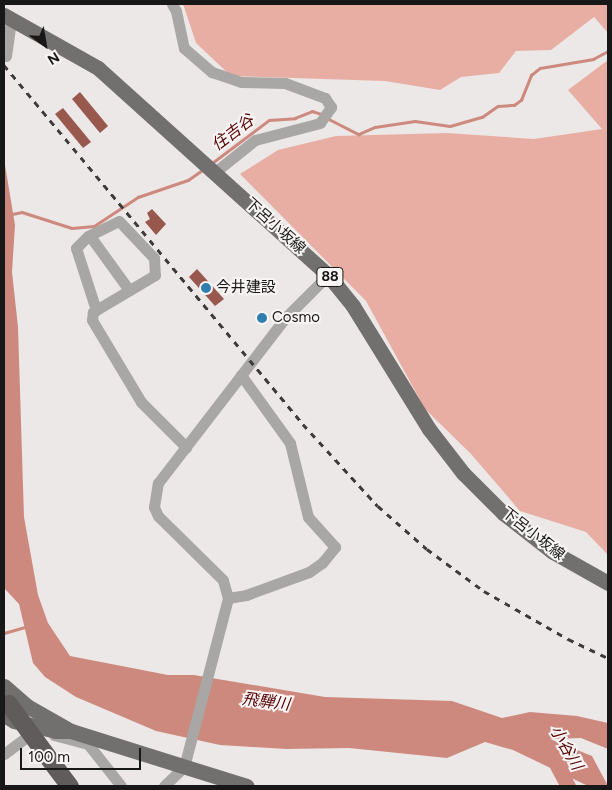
<!DOCTYPE html>
<html>
<head>
<meta charset="utf-8">
<style>
	body { margin:0 }
	#map { position:relative; width:612px; height:790px; overflow:hidden; background:#ece8e7; font-family:Figtree,"Noto Sans JP",sans-serif }
	div>[style] { position:absolute }
	.green>* { inset:0; background:#e9aea3 }
	.water>* { inset:0; background:#ce897e }
	.stream>* { height:2.5px; margin:-1.25px; padding:0 1.25px; transform-origin:1.25px; border-radius:1.25px; background:#ce897e }
	.river>* { height:15px; margin:-7.5px; padding:0 7.5px; transform-origin:7.5px; border-radius:7.5px; background:#ce897e }
	.building>* { inset:0; background:#98584e }
	.minor>* { height:11px; margin:-5.5px; padding:0 5.5px; transform-origin:5.5px; border-radius:5.5px; background:#a8a7a6 }
	.major>* { height:15px; margin:-7.5px; padding:0 7.5px; transform-origin:7.5px; border-radius:7.5px; background:#72706f }
	.highway>* { height:18px; margin:-9px; padding:0 9px; transform-origin:9px; border-radius:9px; background:#5f5c5b }
	.rail>* { height:2.5px; margin-top:-1.25px; transform-origin:0; background:repeating-linear-gradient(90deg,#3c3b3a 0 6px,transparent 0 12px) }
	.highway-bridge>* { height:18px; margin:-9px; padding:0 9px; transform-origin:9px; border-radius:9px; background:#5f5c5b }
	.dots>* { width:14px; height:14px; translate:-50% -50%; box-sizing:border-box; border:2px solid #f9f5f5; border-radius:50% }
	span { translate:-50% -50%; white-space:nowrap; text-align:center; line-height:1.15; -webkit-text-stroke:4px #f9f5f5; paint-order:stroke }
	.shield-label span { padding:1px 4px; background:#f9f5f5; border:1px solid; border-radius:4px; -webkit-text-stroke-width:0 }
	.shield-label { font-size:14px; color:#191818; font-weight:700 }
	.street-label { font-size:15px; color:#191818 }
	.poi-label { font-size:15px; color:#191818 }
	.left { translate:0 -50%; text-align:left }
	.water-label { font-size:16px; color:#560100; font-style:italic }
	.frame { position:absolute; inset:0; border:5px solid #191818; pointer-events:none }
	.north { position:absolute; left:20px; top:20px; width:50px; height:50px; -webkit-text-stroke:4px #f9f5f5; paint-order:stroke; rotate:148deg; font-size:14px; font-weight:700; line-height:20px; text-align:center; color:#191818 }
	.north::after { content:''; display:block; margin:auto; width:18px; height:22px; background:#191818; clip-path:polygon(50% 0,100% 100%,50% 72%,0 100%) }
	.scale { position:absolute; left:20px; top:748px; width:121px; height:22px; box-sizing:border-box; border:2px solid #191818; border-top:0; padding-left:6px; font-size:15px; line-height:18px; white-space:nowrap; color:#191818; -webkit-text-stroke:4px #f9f5f5; paint-order:stroke }
</style>
</head>
<body>
<div id="map">
	<div class="green">
		<i style="clip-path:polygon(183px 4px,608px 4px,608px 33px,594px 17px,551px 50px,516px 51px,499px 73px,461px 77px,440px 90px,385px 81px,231px 76px,196px 43px)"></i>
		<i style="clip-path:polygon(608px 60px,608px 555px,586px 532px,520px 511px,471px 454px,425px 409px,366px 301px,240px 174px,278px 150px,336px 136px,447px 133px,534px 139px,602px 129px,568px 90px)"></i>
	</div>
	<div class="water">
		<i style="clip-path:polygon(4px 159px,15px 225px,12px 272px,18px 327px,24px 517px,38px 595px,48px 623px,70px 656px,168px 675px,194px 675px,325px 697px,452px 701px,502px 718px,530px 712px,577px 716px,608px 723px,608px 749px,581px 738px,550px 739px,592px 756px,608px 786px,588px 786px,513px 750px,485px 742px,447px 758px,349px 748px,286px 749px,220px 745px,156px 731px,76px 697px,45px 677px,33px 663px,19px 604px,4px 588px)"></i>
	</div>
	<div class="stream">
		<i style="left:327px;top:118px;width:36px;rotate:27deg"></i>
		<i style="left:359px;top:134px;width:17px;rotate:-24deg"></i>
		<i style="left:375px;top:127px;width:40px;rotate:-8.5deg"></i>
		<i style="left:415px;top:121px;width:35px;rotate:8deg"></i>
		<i style="left:450px;top:126px;width:33px;rotate:-16deg"></i>
		<i style="left:482px;top:117px;width:19px;rotate:-35deg"></i>
		<i style="left:498px;top:106px;width:16px;rotate:-4deg"></i>
		<i style="left:514px;top:105px;width:9px;rotate:-36deg"></i>
		<i style="left:521px;top:100px;width:27px;rotate:-68deg"></i>
		<i style="left:531px;top:75px;width:11px;rotate:-38deg"></i>
		<i style="left:540px;top:68px;width:54px;rotate:-9.6deg"></i>
		<i style="left:593px;top:59px;width:17px;rotate:-28deg"></i>
		<i style="left:212px;top:163px;width:71px;rotate:-37deg"></i>
		<i style="left:269px;top:120px;width:26px;rotate:-4deg"></i>
		<i style="left:295px;top:118px;width:18px;rotate:-22deg"></i>
		<i style="left:312px;top:111px;width:9px;rotate:18deg"></i>
		<i style="left:12px;top:214px;width:10px;rotate:-11deg"></i>
		<i style="left:22px;top:212px;width:52px;rotate:17.7deg"></i>
		<i style="left:72px;top:228px;width:22px;rotate:-5deg"></i>
		<i style="left:94px;top:226px;width:53px;rotate:-33.4deg"></i>
		<i style="left:138px;top:197px;width:53px;rotate:-18.8deg"></i>
		<i style="left:188px;top:180px;width:19px;rotate:-35deg"></i>
		<i style="left:4px;top:633px;width:26px;rotate:-16deg"></i>
	</div>
	<div class="river">
		<i style="left:553px;top:758px;width:32px;rotate:62deg"></i>
	</div>
	<div class="building">
		<i style="clip-path:polygon(80px 92px,108px 126px,100px 133px,72px 99px)"></i>
		<i style="clip-path:polygon(63px 108px,91px 142px,83px 148px,55px 114px)"></i>
		<i style="clip-path:polygon(152px 209px,166px 224px,156px 235px,145px 222px,150px 219px,147px 213px)"></i>
		<i style="clip-path:polygon(197px 269px,224px 299px,215px 306px,189px 277px)"></i>
	</div>
	<div class="minor">
		<i style="left:172px;top:4px;width:8px;rotate:60deg"></i>
		<i style="left:176px;top:11px;width:38px;rotate:78deg"></i>
		<i style="left:184px;top:48px;width:37px;rotate:41deg"></i>
		<i style="left:212px;top:72px;width:31px;rotate:19deg"></i>
		<i style="left:241px;top:82px;width:44px;rotate:1.3deg"></i>
		<i style="left:285px;top:83px;width:43px;rotate:20.6deg"></i>
		<i style="left:325px;top:98px;width:11px;rotate:56deg"></i>
		<i style="left:331px;top:107px;width:19px;rotate:125deg"></i>
		<i style="left:320px;top:123px;width:67px;rotate:165.3deg"></i>
		<i style="left:255px;top:140px;width:51px;rotate:141.3deg"></i>
		<i style="left:6px;top:56px;width:37px;rotate:-82deg"></i>
		<i style="left:90px;top:236px;width:67px;rotate:54.2deg"></i>
		<i style="left:96px;top:310px;width:65px;rotate:-107.9deg"></i>
		<i style="left:76px;top:248px;width:17px;rotate:-45deg"></i>
		<i style="left:88px;top:236px;width:34px;rotate:-26deg"></i>
		<i style="left:119px;top:221px;width:51px;rotate:46.6deg"></i>
		<i style="left:154px;top:258px;width:17px;rotate:87deg"></i>
		<i style="left:155px;top:275px;width:69px;rotate:149.3deg"></i>
		<i style="left:96px;top:310px;width:4px;rotate:146deg"></i>
		<i style="left:93px;top:312px;width:8px;rotate:97deg"></i>
		<i style="left:92px;top:320px;width:96px;rotate:59.1deg"></i>
		<i style="left:141px;top:402px;width:64px;rotate:45deg"></i>
		<i style="left:228px;top:598px;width:18px;rotate:-9deg"></i>
		<i style="left:246px;top:595px;width:67px;rotate:-20.1deg"></i>
		<i style="left:309px;top:572px;width:16px;rotate:-35deg"></i>
		<i style="left:322px;top:563px;width:21px;rotate:-51deg"></i>
		<i style="left:335px;top:547px;width:40px;rotate:-132deg"></i>
		<i style="left:308px;top:517px;width:76px;rotate:-103.7deg"></i>
		<i style="left:290px;top:443px;width:84px;rotate:-125.8deg"></i>
		<i style="left:54px;top:735px;width:35px;rotate:15deg"></i>
		<i style="left:88px;top:744px;width:53px;rotate:51.8deg"></i>
		<i style="left:4px;top:754px;width:30px;rotate:-37deg"></i>
		<i style="left:28px;top:736px;width:10px;rotate:-6deg"></i>
		<i style="left:164px;top:786px;width:28px;rotate:-44deg"></i>
		<i style="left:184px;top:767px;width:175px;rotate:-75.4deg"></i>
		<i style="left:228px;top:598px;width:19px;rotate:-106deg"></i>
		<i style="left:223px;top:580px;width:91px;rotate:-135.4deg"></i>
		<i style="left:158px;top:516px;width:10px;rotate:-114deg"></i>
		<i style="left:154px;top:507px;width:24px;rotate:-81deg"></i>
		<i style="left:158px;top:483px;width:208px;rotate:-52.4deg"></i>
		<i style="left:285px;top:318px;width:61px;rotate:-45deg"></i>
	</div>
	<div class="major">
		<i style="left:4px;top:15px;width:108px;rotate:29.4deg"></i>
		<i style="left:98px;top:68px;width:309px;rotate:42deg"></i>
		<i style="left:328px;top:275px;width:40px;rotate:51deg"></i>
		<i style="left:353px;top:306px;width:145px;rotate:58.3deg"></i>
		<i style="left:429px;top:429px;width:56px;rotate:52.3deg"></i>
		<i style="left:463px;top:473px;width:57px;rotate:45deg"></i>
		<i style="left:503px;top:513px;width:63px;rotate:38deg"></i>
		<i style="left:553px;top:552px;width:63px;rotate:29.4deg"></i>
		<i style="left:4px;top:686px;width:30px;rotate:41deg"></i>
		<i style="left:27px;top:706px;width:51px;rotate:29.6deg"></i>
		<i style="left:71px;top:731px;width:184px;rotate:17.4deg"></i>
		<i style="left:4px;top:715px;width:12px;rotate:31deg"></i>
		<i style="left:14px;top:721px;width:43px;rotate:13.4deg"></i>
		<i style="left:56px;top:731px;width:14px"></i>
	</div>
	<div class="highway">
		<i style="left:47px;top:756px;width:38px;rotate:53deg"></i>
	</div>
	<div class="rail">
		<i style="left:4px;top:65px;width:467px;rotate:50.2deg"></i>
		<i style="left:303px;top:424px;width:111px;rotate:47.6deg"></i>
		<i style="left:378px;top:506px;width:65px;rotate:41.3deg"></i>
		<i style="left:427px;top:549px;width:71px;rotate:36.4deg"></i>
		<i style="left:484px;top:591px;width:97px;rotate:29.7deg"></i>
		<i style="left:568px;top:639px;width:44px;rotate:25.4deg"></i>
	</div>
	<div class="highway-bridge">
		<i style="left:9px;top:704px;width:64px;rotate:53.8deg"></i>
	</div>
	<div class="dots">
		<i style="left:206px;top:288px;background:#2e7eb0"></i>
		<i style="left:262px;top:318px;background:#2e7eb0"></i>
	</div>
	<div class="shield-label">
		<span style="left:330px;top:277px">88</span>
	</div>
	<div class="street-label">
		<span style="left:275px;top:226px;rotate:42deg">下呂小坂線</span>
		<span style="left:533px;top:534px;rotate:38deg">下呂小坂線</span>
	</div>
	<div class="poi-label">
		<span class="left" style="left:216px;top:288px">今井建設</span>
		<span class="left" style="left:272px;top:318px">Cosmo</span>
	</div>
	<div class="water-label">
		<span style="left:233px;top:133px;rotate:-37deg">住吉谷</span>
		<span style="left:266px;top:702px;rotate:7deg">飛騨川</span>
		<span style="left:566px;top:748px;rotate:60deg">小谷川</span>
	</div>
	<div class="frame"></div>
	<div class="north">N</div>
	<div class="scale">100 m</div>
</div>
</body>
</html>
